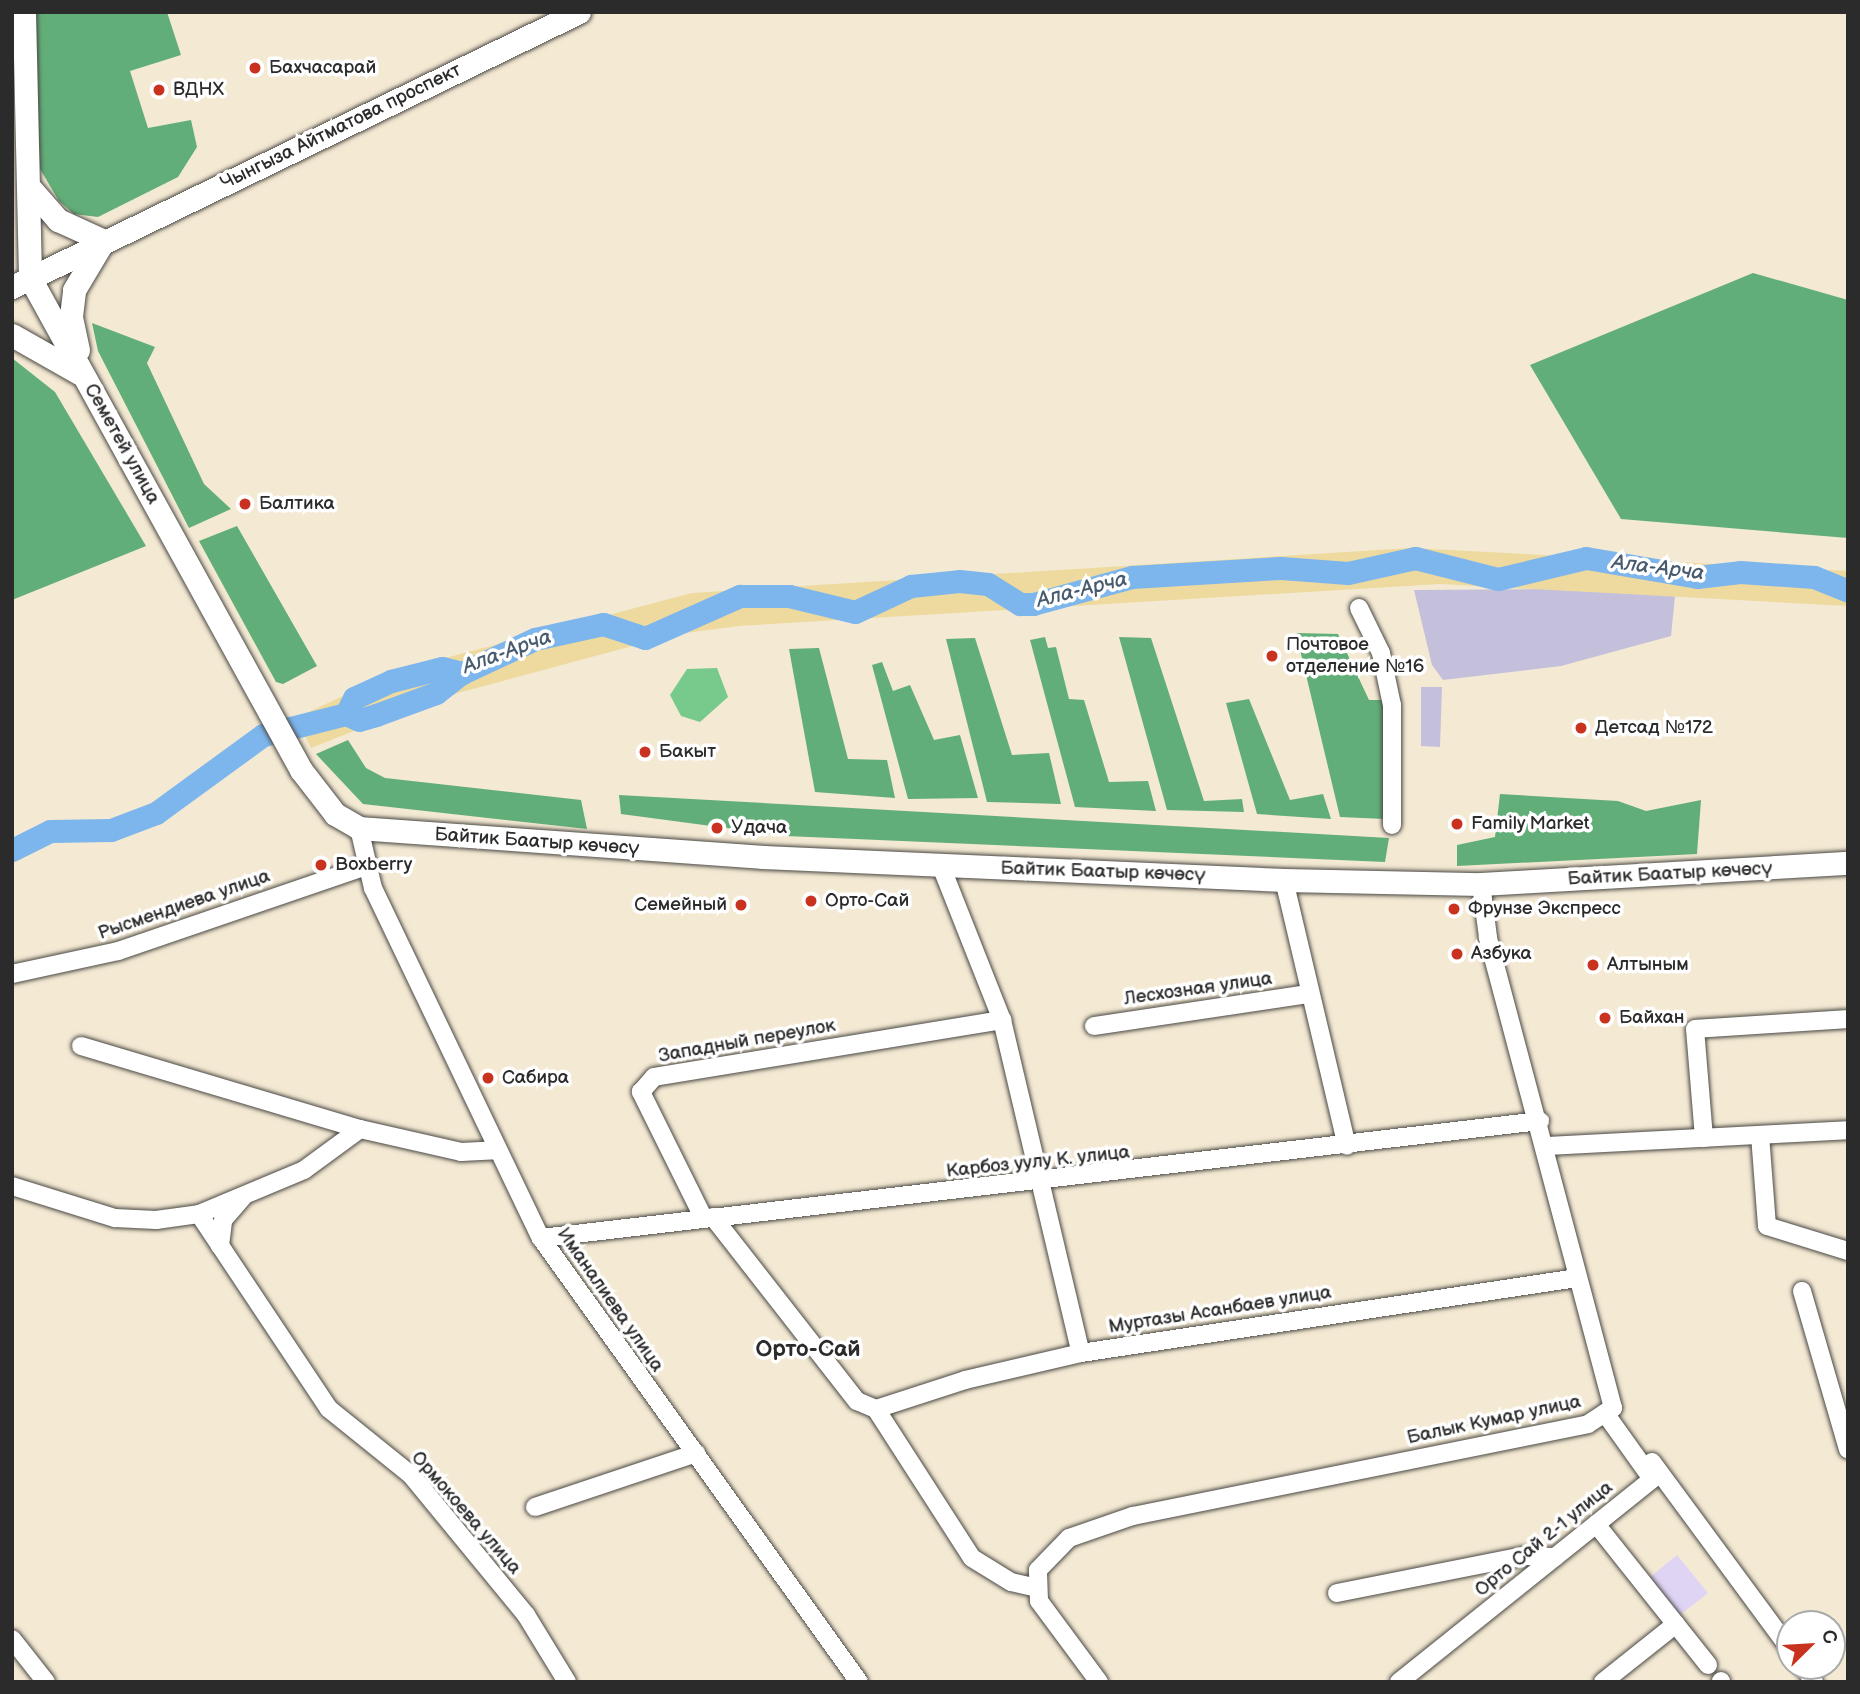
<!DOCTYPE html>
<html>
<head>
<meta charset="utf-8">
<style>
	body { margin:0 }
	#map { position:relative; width:1860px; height:1694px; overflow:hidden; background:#f4e9d3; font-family:"Balsamiq Sans",sans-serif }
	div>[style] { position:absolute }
	.built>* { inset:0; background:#e0d4f4 }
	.industrial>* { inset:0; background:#c4c0db }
	.green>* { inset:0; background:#78ca8c }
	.forest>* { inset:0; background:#62ae78 }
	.sand>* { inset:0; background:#eeda9e }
	.river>* { height:23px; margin:-11.5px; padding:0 11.5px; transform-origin:11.5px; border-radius:11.5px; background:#7db5ed }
	.roads { filter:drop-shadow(0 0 2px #494844) drop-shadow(0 0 2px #494844) }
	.minor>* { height:18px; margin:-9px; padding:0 9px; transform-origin:9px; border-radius:9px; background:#fff }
	.major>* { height:23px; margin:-11.5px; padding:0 11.5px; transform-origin:11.5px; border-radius:11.5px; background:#fff }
	.dots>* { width:19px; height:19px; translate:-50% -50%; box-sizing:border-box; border:4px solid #fff; border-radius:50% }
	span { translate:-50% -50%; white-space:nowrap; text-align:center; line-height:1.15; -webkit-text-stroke:7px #fff; paint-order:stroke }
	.poi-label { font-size:19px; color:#2b2b2b }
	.left { translate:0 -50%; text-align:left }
	.right { translate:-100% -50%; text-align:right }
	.street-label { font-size:19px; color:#2b2b2b }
	.water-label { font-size:21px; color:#485b6f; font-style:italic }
	.quarter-label { font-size:23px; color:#2b2b2b; font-weight:700 }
	.frame { position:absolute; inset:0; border:14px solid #2b2b2b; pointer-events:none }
	.north { position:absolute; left:1776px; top:1610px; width:70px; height:70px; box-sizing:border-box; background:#fff; border:2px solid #aaa; border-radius:50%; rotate:66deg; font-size:19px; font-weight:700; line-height:28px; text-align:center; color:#2b2b2b }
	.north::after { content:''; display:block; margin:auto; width:24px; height:32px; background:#c8321e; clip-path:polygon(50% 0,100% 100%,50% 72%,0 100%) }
</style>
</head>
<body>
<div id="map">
	<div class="built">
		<i style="clip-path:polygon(1677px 1555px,1708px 1593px,1680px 1615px,1650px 1577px)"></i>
	</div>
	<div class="industrial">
		<i style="clip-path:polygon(1542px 589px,1675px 596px,1671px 636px,1561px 666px,1443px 680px,1432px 665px,1414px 590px)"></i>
		<i style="clip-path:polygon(1421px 687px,1442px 687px,1440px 747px,1421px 746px)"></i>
	</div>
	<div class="green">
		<i style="clip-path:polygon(717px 668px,728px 697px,700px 722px,681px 716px,670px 695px,687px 669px)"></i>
	</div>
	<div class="forest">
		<i style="clip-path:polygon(32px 12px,167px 12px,181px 55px,130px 71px,148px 128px,191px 120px,197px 147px,178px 177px,98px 217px,74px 214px,59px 201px,40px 169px)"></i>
		<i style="clip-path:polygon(1753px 273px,1848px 300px,1848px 538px,1621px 519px,1530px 365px)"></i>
		<i style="clip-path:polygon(92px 323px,155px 347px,147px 363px,204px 484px,231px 509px,189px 528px,98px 351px)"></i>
		<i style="clip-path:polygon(12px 358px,55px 392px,146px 546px,12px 600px)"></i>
		<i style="clip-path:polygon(237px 526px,317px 666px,283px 684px,276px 682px,199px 541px)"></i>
		<i style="clip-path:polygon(1296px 633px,1338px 634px,1369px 700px,1385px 700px,1385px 819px,1340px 817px)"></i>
		<i style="clip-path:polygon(1045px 637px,1048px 648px,1056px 647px,1069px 699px,1084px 700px,1109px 782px,1148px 781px,1156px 811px,1075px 807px,1030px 640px)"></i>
		<i style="clip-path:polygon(1119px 637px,1151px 638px,1204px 801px,1242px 799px,1244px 812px,1167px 810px)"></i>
		<i style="clip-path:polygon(975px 638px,1012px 755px,1049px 753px,1061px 804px,987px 802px,946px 639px)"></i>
		<i style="clip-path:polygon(819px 648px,848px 759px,887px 760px,895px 798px,815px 792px,789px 649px)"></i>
		<i style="clip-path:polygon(882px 662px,893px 691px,910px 685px,934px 740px,960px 735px,978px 798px,908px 799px,872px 665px)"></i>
		<i style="clip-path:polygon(1249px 699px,1290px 800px,1323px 794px,1331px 819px,1257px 814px,1226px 703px)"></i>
		<i style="clip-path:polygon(348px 740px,366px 768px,385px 778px,581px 800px,587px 829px,363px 804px,316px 754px)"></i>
		<i style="clip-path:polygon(1500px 794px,1618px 801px,1646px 811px,1701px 800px,1697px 854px,1457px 866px,1457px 845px,1495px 837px)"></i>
		<i style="clip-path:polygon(619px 795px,1389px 838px,1385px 862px,786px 836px,621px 814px)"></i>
	</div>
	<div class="sand">
		<i style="clip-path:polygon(1410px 548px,1848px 571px,1848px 606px,1440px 584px,739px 626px,677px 634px,432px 700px,311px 748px,296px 718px,396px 671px,692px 593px)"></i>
	</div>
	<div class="river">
		<i style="left:346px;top:714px;width:14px;rotate:25deg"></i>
		<i style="left:359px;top:720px;width:18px;rotate:-16deg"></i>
		<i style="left:376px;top:715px;width:64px;rotate:-20.1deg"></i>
		<i style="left:436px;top:693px;width:33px;rotate:-38deg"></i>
		<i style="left:12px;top:850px;width:42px;rotate:-26.6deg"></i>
		<i style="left:50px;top:831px;width:61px;rotate:-0.9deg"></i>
		<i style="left:111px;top:830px;width:48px;rotate:-20.7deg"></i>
		<i style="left:156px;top:813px;width:132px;rotate:-36.1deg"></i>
		<i style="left:263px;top:735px;width:86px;rotate:-14.2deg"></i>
		<i style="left:346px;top:714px;width:18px;rotate:-63deg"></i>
		<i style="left:354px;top:698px;width:41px;rotate:-24.7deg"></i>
		<i style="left:391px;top:681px;width:53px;rotate:-14.3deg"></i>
		<i style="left:442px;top:668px;width:21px;rotate:14deg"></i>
		<i style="left:462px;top:673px;width:81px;rotate:-25deg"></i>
		<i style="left:535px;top:639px;width:70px;rotate:-12.4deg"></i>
		<i style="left:603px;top:624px;width:44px;rotate:18.4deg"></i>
		<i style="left:645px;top:638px;width:104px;rotate:-23.9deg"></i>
		<i style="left:740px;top:596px;width:49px"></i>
		<i style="left:789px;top:596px;width:68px;rotate:13.6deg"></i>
		<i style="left:855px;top:612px;width:62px;rotate:-24.9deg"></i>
		<i style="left:911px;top:586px;width:48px;rotate:-5.9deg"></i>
		<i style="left:959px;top:581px;width:29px;rotate:6deg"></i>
		<i style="left:988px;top:584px;width:38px;rotate:32deg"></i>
		<i style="left:1020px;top:604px;width:13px"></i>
		<i style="left:1033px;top:604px;width:103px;rotate:-15.3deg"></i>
		<i style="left:1132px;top:577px;width:149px;rotate:-3.5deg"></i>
		<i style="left:1281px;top:568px;width:67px;rotate:4.3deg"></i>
		<i style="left:1348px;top:573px;width:69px;rotate:-12.6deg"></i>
		<i style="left:1415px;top:558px;width:86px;rotate:14.2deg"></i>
		<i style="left:1498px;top:579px;width:90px;rotate:-13.4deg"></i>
		<i style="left:1586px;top:558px;width:113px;rotate:9.7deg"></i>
		<i style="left:1697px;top:577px;width:43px;rotate:-6.6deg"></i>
		<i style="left:1740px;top:572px;width:74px;rotate:3.9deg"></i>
		<i style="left:1814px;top:577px;width:37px;rotate:22deg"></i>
	</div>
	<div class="roads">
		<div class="minor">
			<i style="left:1359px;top:608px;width:50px;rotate:63.9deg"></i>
			<i style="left:1381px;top:653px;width:53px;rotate:78.1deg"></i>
			<i style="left:1392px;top:705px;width:120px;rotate:90deg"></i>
			<i style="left:359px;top:828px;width:62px;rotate:76.9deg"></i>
			<i style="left:373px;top:888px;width:388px;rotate:64.4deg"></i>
			<i style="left:541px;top:1238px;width:546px;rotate:54.39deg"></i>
			<i style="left:941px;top:866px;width:166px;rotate:68.4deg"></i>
			<i style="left:1002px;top:1020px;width:342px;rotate:76.7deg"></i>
			<i style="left:1284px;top:880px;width:273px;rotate:76.7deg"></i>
			<i style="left:12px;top:974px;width:108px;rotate:-12.2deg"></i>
			<i style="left:118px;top:951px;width:262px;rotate:-18.9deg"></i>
			<i style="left:1094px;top:1026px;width:216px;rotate:-8.5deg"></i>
			<i style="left:81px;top:1046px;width:291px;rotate:16.6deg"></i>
			<i style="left:1760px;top:1135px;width:91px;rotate:85.6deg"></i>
			<i style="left:1767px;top:1226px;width:85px;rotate:17.2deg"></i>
			<i style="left:1704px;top:1138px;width:109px;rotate:-94.7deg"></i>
			<i style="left:1695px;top:1029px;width:153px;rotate:-3.7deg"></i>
			<i style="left:1547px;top:1146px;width:301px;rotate:-3deg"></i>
			<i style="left:12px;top:1186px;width:108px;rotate:17.3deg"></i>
			<i style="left:115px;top:1218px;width:41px;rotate:2.8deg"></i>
			<i style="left:156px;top:1220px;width:43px;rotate:-7.9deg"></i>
			<i style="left:199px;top:1214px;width:114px;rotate:-22.7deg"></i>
			<i style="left:304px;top:1170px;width:69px;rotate:-36.2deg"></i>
			<i style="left:360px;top:1129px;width:104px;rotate:12.8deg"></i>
			<i style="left:461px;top:1152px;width:35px;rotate:-3deg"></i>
			<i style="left:199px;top:1214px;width:234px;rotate:56.3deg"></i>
			<i style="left:329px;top:1409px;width:105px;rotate:38.8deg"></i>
			<i style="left:411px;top:1475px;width:181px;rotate:50.6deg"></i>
			<i style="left:526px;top:1615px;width:79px;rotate:58.5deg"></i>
			<i style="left:703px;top:1217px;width:140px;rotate:-116.4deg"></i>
			<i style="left:641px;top:1092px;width:20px;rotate:-49deg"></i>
			<i style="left:654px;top:1077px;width:353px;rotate:-9.3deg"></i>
			<i style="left:713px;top:1217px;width:234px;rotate:52deg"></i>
			<i style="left:857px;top:1401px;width:21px;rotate:23deg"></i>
			<i style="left:541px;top:1238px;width:1006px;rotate:-6.68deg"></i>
			<i style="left:220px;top:1246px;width:26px;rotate:-83deg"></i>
			<i style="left:223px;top:1220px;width:30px;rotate:-49deg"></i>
			<i style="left:1802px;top:1291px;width:165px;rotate:73.8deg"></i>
			<i style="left:876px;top:1409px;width:94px;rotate:-18deg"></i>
			<i style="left:965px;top:1380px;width:119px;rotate:-13.1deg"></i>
			<i style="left:1081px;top:1353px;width:502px;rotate:-8.6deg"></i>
			<i style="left:876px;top:1409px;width:177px;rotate:57.2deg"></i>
			<i style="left:972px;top:1558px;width:46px;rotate:31.6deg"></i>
			<i style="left:1011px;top:1582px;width:26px;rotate:13deg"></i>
			<i style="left:1652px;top:1462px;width:232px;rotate:53.6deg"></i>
			<i style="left:535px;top:1507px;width:170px;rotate:-18.5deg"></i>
			<i style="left:1596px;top:1524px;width:180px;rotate:51.5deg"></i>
			<i style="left:1337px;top:1593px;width:191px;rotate:-11.2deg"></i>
			<i style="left:1524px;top:1556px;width:31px;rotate:2deg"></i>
			<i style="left:12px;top:1639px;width:55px;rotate:51.7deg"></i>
			<i style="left:1803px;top:1666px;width:19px;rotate:55deg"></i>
			<i style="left:1721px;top:1681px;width:1px;rotate:90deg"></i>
			<i style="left:1099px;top:1682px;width:101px;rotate:-126.5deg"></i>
			<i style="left:1039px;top:1601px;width:31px;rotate:-92deg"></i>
			<i style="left:1038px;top:1570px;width:45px;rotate:-45.9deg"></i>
			<i style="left:1069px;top:1538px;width:68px;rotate:-19deg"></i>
			<i style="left:1133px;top:1516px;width:464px;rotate:-11.4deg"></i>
			<i style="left:1588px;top:1424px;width:30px;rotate:-33deg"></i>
			<i style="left:1613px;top:1408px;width:487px;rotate:-104.9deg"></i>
			<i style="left:1488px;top:937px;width:53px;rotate:-97.5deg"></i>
			<i style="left:1399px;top:1682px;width:324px;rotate:-38.7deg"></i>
			<i style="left:1652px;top:1479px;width:81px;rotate:-125.5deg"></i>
			<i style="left:1603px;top:1682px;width:93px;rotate:-38.5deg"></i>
		</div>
		<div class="major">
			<i style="left:24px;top:12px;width:266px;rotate:88.7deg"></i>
			<i style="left:30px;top:278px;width:562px;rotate:61.15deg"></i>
			<i style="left:301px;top:770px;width:56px;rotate:52.3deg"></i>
			<i style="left:335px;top:814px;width:28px;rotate:30deg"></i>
			<i style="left:359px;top:828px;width:405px;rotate:4.1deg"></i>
			<i style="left:763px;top:857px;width:522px;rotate:2.53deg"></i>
			<i style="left:1284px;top:880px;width:197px;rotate:1.2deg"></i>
			<i style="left:1481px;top:884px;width:368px;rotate:-3.3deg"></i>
			<i style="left:30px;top:188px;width:43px;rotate:48.8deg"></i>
			<i style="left:58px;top:220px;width:51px;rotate:24.5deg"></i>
			<i style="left:12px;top:287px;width:630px;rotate:-25.87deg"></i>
			<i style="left:12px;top:335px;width:77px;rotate:29.6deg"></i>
			<i style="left:78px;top:350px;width:35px;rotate:-102deg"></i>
			<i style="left:71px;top:316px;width:26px;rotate:-83deg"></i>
			<i style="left:74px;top:290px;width:55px;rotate:-59.2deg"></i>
		</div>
	</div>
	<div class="dots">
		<i style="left:255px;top:68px;background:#c8321e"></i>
		<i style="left:159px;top:90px;background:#c8321e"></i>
		<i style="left:245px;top:504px;background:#c8321e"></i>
		<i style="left:1272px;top:656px;background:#c8321e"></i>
		<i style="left:1581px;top:728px;background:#c8321e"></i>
		<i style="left:645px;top:752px;background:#c8321e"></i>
		<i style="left:1457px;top:824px;background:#c8321e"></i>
		<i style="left:717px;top:828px;background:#c8321e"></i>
		<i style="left:321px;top:865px;background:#c8321e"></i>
		<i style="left:811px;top:901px;background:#c8321e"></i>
		<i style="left:741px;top:905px;background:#c8321e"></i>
		<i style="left:1454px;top:909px;background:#c8321e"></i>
		<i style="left:1457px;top:954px;background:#c8321e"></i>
		<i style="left:1593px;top:965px;background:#c8321e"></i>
		<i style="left:1605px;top:1018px;background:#c8321e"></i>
		<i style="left:488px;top:1078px;background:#c8321e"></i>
	</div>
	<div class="poi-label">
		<span class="left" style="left:269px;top:68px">Бахчасарай</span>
		<span class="left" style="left:173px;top:90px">ВДНХ</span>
		<span class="left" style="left:259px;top:504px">Балтика</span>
		<span class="left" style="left:1286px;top:656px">Почтовое<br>отделение №16</span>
		<span class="left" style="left:1595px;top:728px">Детсад №172</span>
		<span class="left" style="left:659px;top:752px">Бакыт</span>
		<span class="left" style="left:1471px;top:824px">Family Market</span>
		<span class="left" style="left:731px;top:828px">Удача</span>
		<span class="left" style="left:335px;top:865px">Boxberry</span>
		<span class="left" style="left:825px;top:901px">Орто-Сай</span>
		<span class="right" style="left:727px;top:905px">Семейный</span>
		<span class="left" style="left:1468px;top:909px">Фрунзе Экспресс</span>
		<span class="left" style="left:1471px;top:954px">Азбука</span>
		<span class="left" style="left:1607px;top:965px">Алтыным</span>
		<span class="left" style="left:1619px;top:1018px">Байхан</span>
		<span class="left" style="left:502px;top:1078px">Сабира</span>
	</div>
	<div class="street-label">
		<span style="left:341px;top:127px;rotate:-26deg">Чынгыза Айтматова проспект</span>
		<span style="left:122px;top:444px;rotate:61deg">Семетей улица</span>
		<span style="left:537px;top:842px;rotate:4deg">Байтик Баатыр көчөсү</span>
		<span style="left:1103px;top:872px;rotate:2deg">Байтик Баатыр көчөсү</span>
		<span style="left:1670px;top:874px;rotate:-3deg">Байтик Баатыр көчөсү</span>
		<span style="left:184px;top:905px;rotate:-19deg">Рысмендиева улица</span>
		<span style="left:1198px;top:989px;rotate:-8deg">Лесхозная улица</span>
		<span style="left:747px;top:1041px;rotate:-10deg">Западный переулок</span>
		<span style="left:1038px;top:1162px;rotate:-6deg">Карбоз уулу К. улица</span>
		<span style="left:610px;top:1300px;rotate:55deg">Иманалиева улица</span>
		<span style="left:1220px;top:1310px;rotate:-9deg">Муртазы Асанбаев улица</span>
		<span style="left:1494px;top:1420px;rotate:-12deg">Балык Кумар улица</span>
		<span style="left:466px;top:1513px;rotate:49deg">Ормокоева улица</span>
		<span style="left:1544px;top:1539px;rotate:-39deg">Орто Сай 2-1 улица</span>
	</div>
	<div class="water-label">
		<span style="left:1658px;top:568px;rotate:7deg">Ала-Арча</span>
		<span style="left:1082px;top:590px;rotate:-14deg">Ала-Арча</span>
		<span style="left:507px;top:652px;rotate:-20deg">Ала-Арча</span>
	</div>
	<div class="quarter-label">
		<span style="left:808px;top:1349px">Орто-Сай</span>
	</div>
	<div class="frame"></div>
	<div class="north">С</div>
</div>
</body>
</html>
